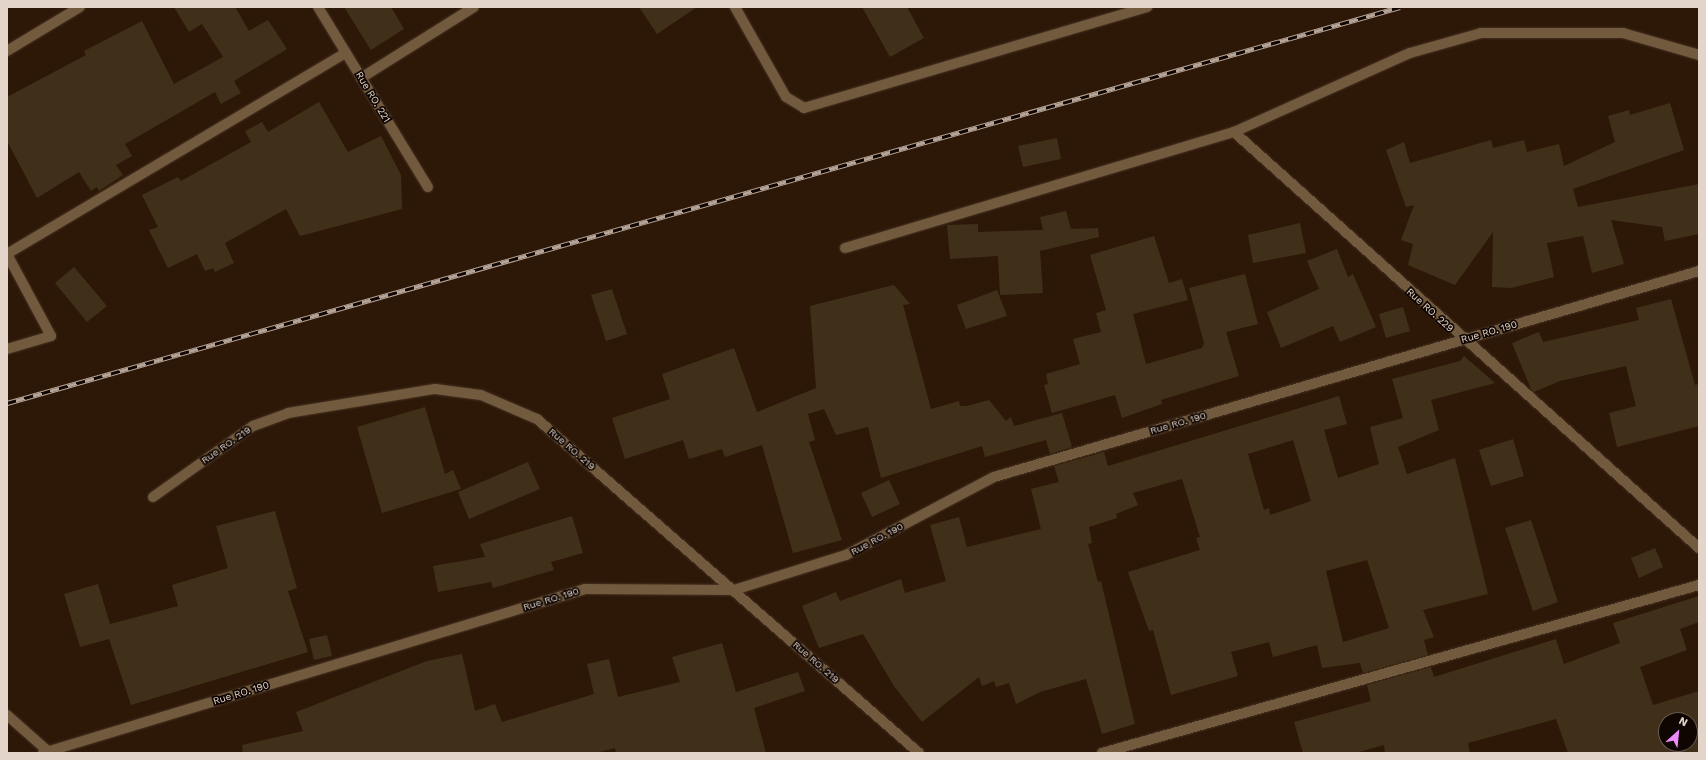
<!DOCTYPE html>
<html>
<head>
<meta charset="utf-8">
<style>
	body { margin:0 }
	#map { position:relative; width:1706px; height:760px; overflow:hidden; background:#2d1808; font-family:"Work Sans",sans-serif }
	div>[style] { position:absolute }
	.building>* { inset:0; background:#403019 }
	.roads { filter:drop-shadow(0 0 1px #473223) drop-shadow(0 0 1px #473223) }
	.service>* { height:10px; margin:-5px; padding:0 5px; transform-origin:5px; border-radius:5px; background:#715a3d }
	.minor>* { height:10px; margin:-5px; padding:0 5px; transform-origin:5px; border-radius:5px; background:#715a3d }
	.rail>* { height:4.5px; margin-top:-2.25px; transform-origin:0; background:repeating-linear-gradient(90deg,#0f0602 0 9px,#b5a498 0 18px); box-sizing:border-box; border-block:1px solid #b5a498 }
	span { translate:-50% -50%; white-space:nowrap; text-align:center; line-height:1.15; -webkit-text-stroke:3.5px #0f0602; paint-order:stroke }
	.street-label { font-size:10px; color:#e4d5cb }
	.frame { position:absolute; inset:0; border:8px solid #e4d5cb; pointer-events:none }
	.north { position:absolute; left:1658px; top:712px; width:40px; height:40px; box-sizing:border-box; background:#0f0602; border:1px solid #645952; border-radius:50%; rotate:27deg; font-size:11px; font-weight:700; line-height:16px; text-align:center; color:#e4d5cb }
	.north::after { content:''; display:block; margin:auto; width:14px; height:18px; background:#ed8cf9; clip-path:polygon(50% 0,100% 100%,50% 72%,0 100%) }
</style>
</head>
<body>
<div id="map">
	<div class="building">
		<i style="clip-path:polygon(174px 7px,235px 7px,249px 31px,268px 20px,287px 49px,234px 81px,241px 93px,221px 104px,215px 92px,125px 144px,132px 156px,116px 165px,123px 175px,99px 191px,97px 187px,91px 191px,79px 172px,37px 198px,7px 141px,7px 97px,86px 55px,84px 51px,142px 21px,174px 84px,223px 57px,202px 24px,189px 32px)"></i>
		<i style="clip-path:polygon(344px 7px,391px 7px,404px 29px,371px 50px)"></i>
		<i style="clip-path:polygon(639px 7px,697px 7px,657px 34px)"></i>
		<i style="clip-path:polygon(862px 7px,907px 7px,924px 38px,890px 57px)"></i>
		<i style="clip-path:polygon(319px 102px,348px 152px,381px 136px,401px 175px,402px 209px,300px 236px,286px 209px,225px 243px,234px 263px,215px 272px,213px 268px,205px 271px,197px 254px,168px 268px,149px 230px,158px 227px,142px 195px,178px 177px,181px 181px,251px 142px,245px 131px,262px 122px,268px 132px)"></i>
		<i style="clip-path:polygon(1670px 103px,1684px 150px,1573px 189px,1578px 207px,1699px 184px,1699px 234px,1665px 241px,1662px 227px,1611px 220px,1624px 264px,1592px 273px,1583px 236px,1547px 243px,1554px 277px,1511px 288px,1492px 287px,1493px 232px,1455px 285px,1408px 265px,1413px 244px,1401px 240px,1414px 205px,1406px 207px,1386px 150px,1404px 142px,1410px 163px,1491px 140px,1493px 148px,1524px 140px,1527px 152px,1559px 144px,1564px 166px,1615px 142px,1608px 116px,1629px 110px,1630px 115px)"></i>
		<i style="clip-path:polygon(1057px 138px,1061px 159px,1023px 167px,1018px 146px)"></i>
		<i style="clip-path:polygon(1066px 211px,1071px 229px,1098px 228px,1099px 237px,1040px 251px,1043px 293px,1000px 295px,998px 256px,950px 259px,947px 225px,978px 224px,978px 232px,1043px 230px,1040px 217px)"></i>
		<i style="clip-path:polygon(1300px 223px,1306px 253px,1253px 263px,1248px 235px)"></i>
		<i style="clip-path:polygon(1154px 236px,1169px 283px,1182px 279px,1188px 300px,1133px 314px,1146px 364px,1202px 348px,1204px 343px,1189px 288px,1245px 274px,1258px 324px,1226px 332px,1239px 376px,1161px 400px,1162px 404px,1122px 418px,1115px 395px,1052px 413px,1044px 385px,1048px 384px,1046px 374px,1080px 364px,1073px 339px,1101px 332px,1096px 313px,1106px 310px,1090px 255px)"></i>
		<i style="clip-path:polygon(1337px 249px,1348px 277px,1353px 274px,1376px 327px,1340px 342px,1333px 326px,1281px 348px,1267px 312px,1319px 289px,1307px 261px)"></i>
		<i style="clip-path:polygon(74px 267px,107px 306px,87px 322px,55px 283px)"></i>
		<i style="clip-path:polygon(894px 285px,910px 304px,903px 305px,931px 409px,959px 401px,960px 406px,967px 406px,989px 400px,1006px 421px,1011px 417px,1014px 426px,1062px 413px,1072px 447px,1050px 454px,1046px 440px,985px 457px,982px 446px,881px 478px,868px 427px,836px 435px,824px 409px,808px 414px,815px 440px,809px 442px,842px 540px,793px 553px,762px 445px,725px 457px,722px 449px,689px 459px,683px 440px,625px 459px,612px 418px,670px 399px,662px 374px,734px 348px,757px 412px,816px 388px,810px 306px)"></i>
		<i style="clip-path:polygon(612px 289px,627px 334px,606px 341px,591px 295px)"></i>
		<i style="clip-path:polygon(997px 290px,1007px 316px,966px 329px,957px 305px)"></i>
		<i style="clip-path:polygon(1671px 299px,1695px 385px,1699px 384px,1699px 426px,1617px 447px,1609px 413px,1636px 406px,1626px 366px,1560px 381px,1534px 392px,1531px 389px,1512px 343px,1539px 332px,1543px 342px,1639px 320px,1636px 308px)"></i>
		<i style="clip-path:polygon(1403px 307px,1410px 331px,1386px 338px,1379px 314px)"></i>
		<i style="clip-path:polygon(evenodd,1464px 356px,1495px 383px,1431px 400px,1439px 430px,1398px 447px,1407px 474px,1455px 458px,1488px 594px,1423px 610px,1434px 637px,1424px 640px,1428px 655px,1363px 673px,1360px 663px,1322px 668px,1317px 645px,1273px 657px,1269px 642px,1231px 652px,1238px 676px,1171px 695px,1153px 630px,1149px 631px,1128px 572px,1200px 550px,1196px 538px,1200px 537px,1182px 479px,1133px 493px,1138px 505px,1116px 514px,1117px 518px,1089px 527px,1092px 543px,1088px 544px,1098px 582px,1101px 581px,1135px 724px,1102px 734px,1086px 679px,1040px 692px,1016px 704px,1009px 683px,996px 687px,994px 681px,982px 686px,979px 677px,922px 722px,894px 686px,863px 634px,819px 648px,802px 606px,836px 592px,840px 601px,901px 579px,905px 593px,946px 581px,930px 525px,959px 517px,967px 547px,1041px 529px,1031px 489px,1059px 482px,1054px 466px,1104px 452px,1108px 466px,1339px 396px,1347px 424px,1324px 430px,1338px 478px,1379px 464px,1370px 427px,1403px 418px,1392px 379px,1460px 361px,1464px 356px,1293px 440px,1311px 501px,1270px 515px,1269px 508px,1264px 510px,1248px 454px,1293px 440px,1464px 356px,1367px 560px,1389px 628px,1343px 642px,1326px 571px,1367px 560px)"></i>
		<i style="clip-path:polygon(425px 407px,445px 474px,453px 470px,461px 489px,382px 513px,357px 427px)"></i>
		<i style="clip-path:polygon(1513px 439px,1524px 476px,1491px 486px,1479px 450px)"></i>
		<i style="clip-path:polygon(528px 462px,540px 489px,469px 519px,458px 492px)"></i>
		<i style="clip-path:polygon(889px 480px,900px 504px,872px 517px,861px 493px)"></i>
		<i style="clip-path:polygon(275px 511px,297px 588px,288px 591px,308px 652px,131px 705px,109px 639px,80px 647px,64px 594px,98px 584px,110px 624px,178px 606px,172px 585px,228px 568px,216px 526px)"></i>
		<i style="clip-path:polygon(572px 516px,583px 553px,551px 562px,554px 570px,493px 588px,491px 582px,438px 592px,433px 566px,485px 557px,480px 544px)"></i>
		<i style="clip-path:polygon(1531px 520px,1558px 602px,1533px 611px,1505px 528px)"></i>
		<i style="clip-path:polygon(1655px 548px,1663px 567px,1639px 578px,1631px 558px)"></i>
		<i style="clip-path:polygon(evenodd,1699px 596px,1699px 622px,1680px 629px,1687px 650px,1640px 667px,1653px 705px,1699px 691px,1699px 753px,1568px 753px,1556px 719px,1468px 743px,1470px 753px,1385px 753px,1384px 745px,1355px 753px,1303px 753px,1294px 722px,1371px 701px,1367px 685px,1431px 667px,1434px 677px,1556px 639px,1564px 664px,1620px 643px,1613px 623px,1699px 596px,1666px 720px,1690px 720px,1690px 744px,1666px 744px,1666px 720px)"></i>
		<i style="clip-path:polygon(327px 635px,332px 656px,314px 660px,309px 639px)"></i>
		<i style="clip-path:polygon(722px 643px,736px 692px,798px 672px,805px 691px,754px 708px,766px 753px,616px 753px,615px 748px,595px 753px,243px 753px,242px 745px,303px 731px,296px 712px,427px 661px,462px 654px,475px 711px,495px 704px,502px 722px,594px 694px,587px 664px,609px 659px,618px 697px,680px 682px,672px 657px)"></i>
	</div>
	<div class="roads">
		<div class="service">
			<i style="left:786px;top:97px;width:21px;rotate:31deg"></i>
			<i style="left:804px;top:108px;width:358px;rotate:-16.4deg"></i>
			<i style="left:845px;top:248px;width:406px;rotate:-16.6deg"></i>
			<i style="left:1234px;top:132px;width:193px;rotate:-24.2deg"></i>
			<i style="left:1410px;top:53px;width:74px;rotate:-15.7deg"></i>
			<i style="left:1481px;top:33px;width:142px"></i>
			<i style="left:1623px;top:33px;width:79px;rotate:16.1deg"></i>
			<i style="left:7px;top:254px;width:93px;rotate:61.8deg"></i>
			<i style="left:51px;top:336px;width:46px;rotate:163.5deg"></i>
		</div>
		<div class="minor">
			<i style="left:318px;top:7px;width:211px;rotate:58.6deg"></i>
			<i style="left:735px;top:7px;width:103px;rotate:60.5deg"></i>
			<i style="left:7px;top:51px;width:85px;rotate:-31.1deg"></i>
			<i style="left:361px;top:78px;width:133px;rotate:-32.1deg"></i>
			<i style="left:1234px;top:132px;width:624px;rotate:41.82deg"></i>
			<i style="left:7px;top:254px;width:394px;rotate:-30.7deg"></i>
			<i style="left:153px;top:497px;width:123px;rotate:-35.4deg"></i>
			<i style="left:253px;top:426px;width:37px;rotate:-20deg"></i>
			<i style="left:288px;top:413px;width:149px;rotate:-9.3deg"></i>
			<i style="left:435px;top:389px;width:46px;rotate:7.4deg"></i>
			<i style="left:481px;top:395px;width:61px;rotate:23.2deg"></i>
			<i style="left:537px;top:419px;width:507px;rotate:41.16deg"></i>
			<i style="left:7px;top:715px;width:57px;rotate:41.5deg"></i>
			<i style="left:43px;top:753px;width:566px;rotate:-16.83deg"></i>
			<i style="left:585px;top:589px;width:149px;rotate:0.4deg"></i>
			<i style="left:734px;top:590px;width:117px;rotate:-17.4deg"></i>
			<i style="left:846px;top:555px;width:167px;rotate:-27.8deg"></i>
			<i style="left:994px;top:477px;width:734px;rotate:-16.29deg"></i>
			<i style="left:1102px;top:753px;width:620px;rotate:-15.72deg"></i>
		</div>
	</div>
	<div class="rail">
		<i style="left:7px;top:403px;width:1448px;rotate:-15.87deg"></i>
	</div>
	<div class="street-label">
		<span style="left:373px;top:97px;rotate:59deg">Rue RO. 221</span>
		<span style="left:1430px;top:310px;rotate:42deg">Rue RO. 229</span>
		<span style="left:1489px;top:332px;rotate:-16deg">Rue RO. 190</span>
		<span style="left:1178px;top:423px;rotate:-16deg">Rue RO. 190</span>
		<span style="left:226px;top:445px;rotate:-35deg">Rue RO. 219</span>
		<span style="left:572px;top:449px;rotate:41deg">Rue RO. 219</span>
		<span style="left:877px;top:539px;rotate:-28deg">Rue RO. 190</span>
		<span style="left:551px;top:599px;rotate:-17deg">Rue RO. 190</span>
		<span style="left:816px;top:662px;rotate:41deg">Rue RO. 219</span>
		<span style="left:241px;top:693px;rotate:-17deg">Rue RO. 190</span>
	</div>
	<div class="frame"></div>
	<div class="north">N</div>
</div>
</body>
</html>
